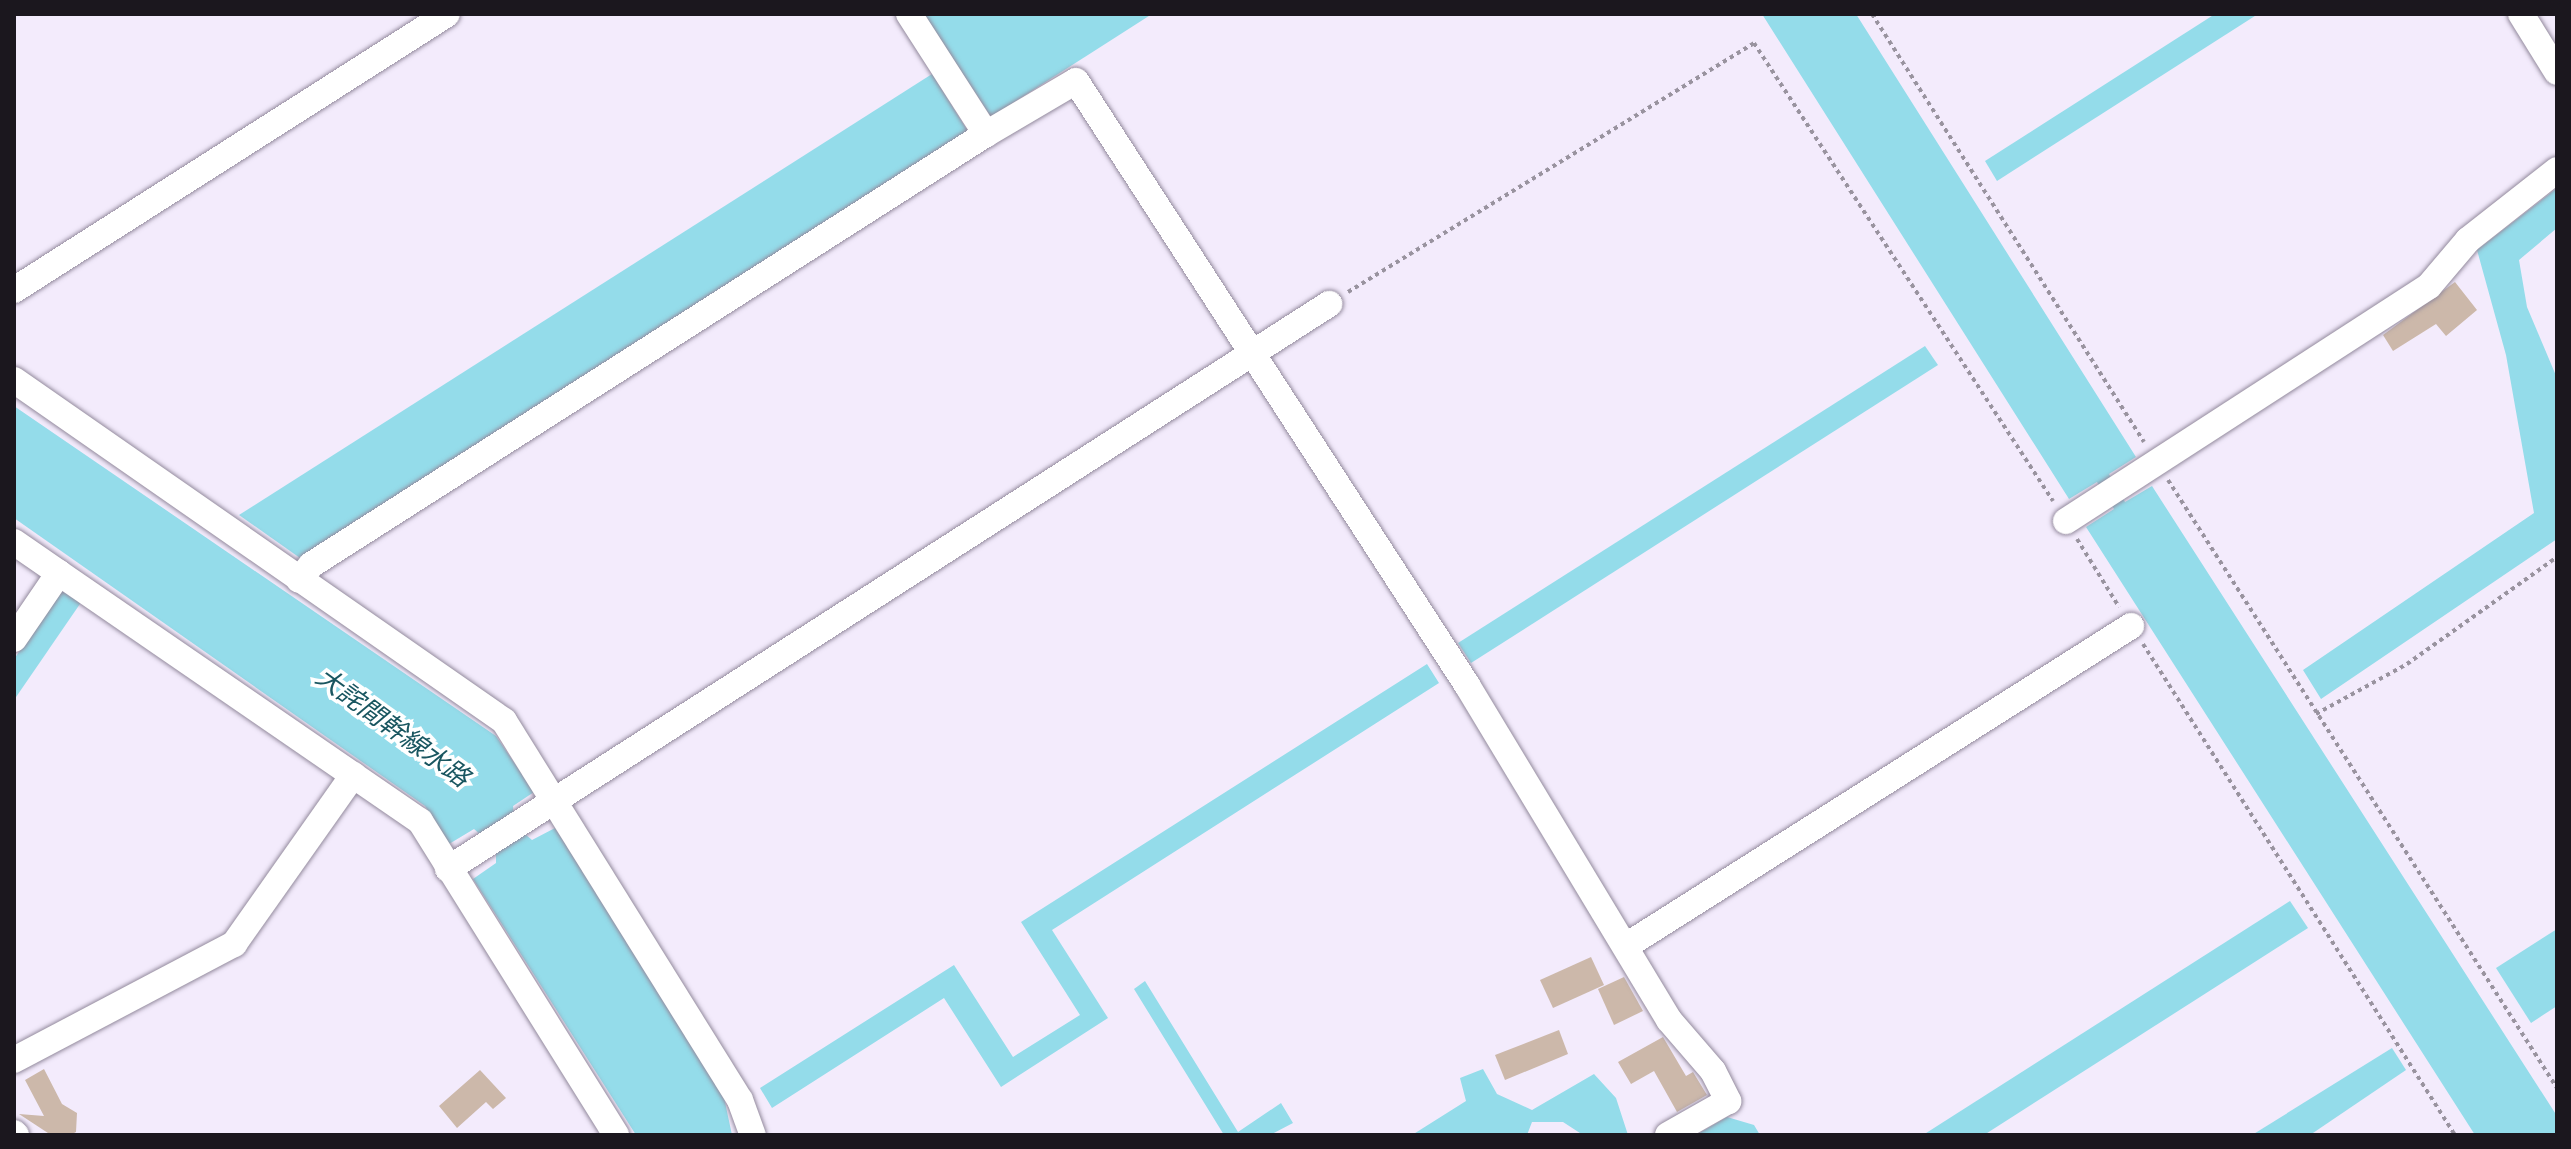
<!DOCTYPE html>
<html>
<head>
<meta charset="utf-8">
<style>
	body { margin:0 }
	#map { position:relative; width:2571px; height:1149px; overflow:hidden; background:#f3ebfc; font-family:Inter,"Noto Sans JP",sans-serif }
	div>[style] { position:absolute }
	.water>* { inset:0; background:#94dcea }
	.building>* { inset:0; background:#ccb8aa }
	.path>* { height:4px; margin-top:-2px; transform-origin:0; background:repeating-linear-gradient(90deg,#99939f 0 4px,transparent 0 8px) }
	.roads { filter:drop-shadow(0 0 2px #938a9d) drop-shadow(0 0 2px #938a9d) }
	.minor>* { height:26px; margin:-13px; padding:0 13px; transform-origin:13px; border-radius:13px; background:#fff }
	span { translate:-50% -50%; white-space:nowrap; text-align:center; line-height:1.15; -webkit-text-stroke:7px #fff; paint-order:stroke }
	.water-label { font-size:26px; color:#195660; font-style:italic }
	.frame { position:absolute; inset:0; border:16px solid #1b171e; pointer-events:none }
</style>
</head>
<body>
<div id="map">
	<div class="water">
		<i style="clip-path:polygon(924px 14px,1152px 14px,991px 117px)"></i>
		<i style="clip-path:polygon(1762px 14px,1856px 14px,2136px 457px,2109px 474px,2125px 502px,2152px 486px,2557px 1116px,2557px 1135px,2475px 1135px,2086px 527px,2114px 509px,2097px 482px,2069px 499px)"></i>
		<i style="clip-path:polygon(2215px 14px,2258px 14px,1997px 181px,1985px 161px)"></i>
		<i style="clip-path:polygon(932px 74px,969px 133px,300px 558px,239px 515px)"></i>
		<i style="clip-path:polygon(2557px 188px,2557px 228px,2519px 260px,2527px 307px,2557px 378px,2557px 539px,2321px 699px,2303px 670px,2534px 513px,2506px 355px,2477px 250px)"></i>
		<i style="clip-path:polygon(1925px 346px,1938px 365px,1471px 663px,1458px 643px)"></i>
		<i style="clip-path:polygon(14px 406px,496px 736px,534px 792px,513px 806px,514px 816px,482px 836px,474px 829px,449px 844px,425px 806px,14px 518px)"></i>
		<i style="clip-path:polygon(63px 589px,82px 601px,14px 700px,14px 659px)"></i>
		<i style="clip-path:polygon(1427px 664px,1439px 683px,1052px 930px,1108px 1018px,1001px 1087px,944px 998px,772px 1108px,760px 1088px,954px 965px,1013px 1057px,1080px 1015px,1021px 922px)"></i>
		<i style="clip-path:polygon(555px 828px,722px 1088px,732px 1135px,636px 1135px,473px 879px,496px 863px,496px 852px,525px 834px,532px 840px)"></i>
		<i style="clip-path:polygon(2290px 901px,2308px 928px,1984px 1135px,1923px 1135px)"></i>
		<i style="clip-path:polygon(2557px 929px,2557px 1006px,2531px 1023px,2496px 968px)"></i>
		<i style="clip-path:polygon(1145px 981px,1238px 1132px,1281px 1103px,1293px 1123px,1270px 1135px,1224px 1135px,1134px 989px)"></i>
		<i style="clip-path:polygon(2392px 1048px,2406px 1070px,2310px 1135px,2252px 1135px)"></i>
		<i style="clip-path:polygon(1483px 1069px,1497px 1094px,1532px 1110px,1594px 1074px,1616px 1098px,1628px 1135px,1583px 1135px,1563px 1122px,1532px 1122px,1527px 1135px,1412px 1135px,1466px 1101px,1460px 1078px)"></i>
		<i style="clip-path:polygon(1727px 1117px,1754px 1125px,1760px 1135px,1696px 1135px)"></i>
	</div>
	<div class="building">
		<i style="clip-path:polygon(2455px 282px,2477px 310px,2446px 336px,2436px 324px,2393px 351px,2383px 335px)"></i>
		<i style="clip-path:polygon(1591px 957px,1604px 985px,1553px 1008px,1540px 980px)"></i>
		<i style="clip-path:polygon(1624px 977px,1643px 1011px,1614px 1025px,1598px 989px)"></i>
		<i style="clip-path:polygon(1559px 1030px,1568px 1054px,1505px 1080px,1495px 1055px)"></i>
		<i style="clip-path:polygon(1663px 1037px,1686px 1076px,1693px 1072px,1707px 1095px,1677px 1112px,1654px 1071px,1631px 1084px,1618px 1062px)"></i>
		<i style="clip-path:polygon(44px 1069px,62px 1104px,77px 1113px,76px 1132px,70px 1135px,51px 1135px,19px 1114px,44px 1116px,25px 1080px)"></i>
		<i style="clip-path:polygon(480px 1070px,506px 1098px,493px 1109px,486px 1102px,457px 1128px,439px 1106px)"></i>
	</div>
	<div class="path">
		<i style="left:1872px;top:14px;width:507px;rotate:57.56deg"></i>
		<i style="left:1348px;top:292px;width:476px;rotate:-31.5deg"></i>
		<i style="left:1754px;top:43px;width:547px;rotate:56.86deg"></i>
		<i style="left:2168px;top:480px;width:722px;rotate:57.39deg"></i>
		<i style="left:2077px;top:539px;width:80px;rotate:58.3deg"></i>
		<i style="left:2143px;top:644px;width:582px;rotate:57.57deg"></i>
		<i style="left:2316px;top:714px;width:104px;rotate:-28.8deg"></i>
		<i style="left:2407px;top:664px;width:184px;rotate:-35.5deg"></i>
	</div>
	<div class="roads">
		<div class="minor">
			<i style="left:909px;top:14px;width:143px;rotate:57.3deg"></i>
			<i style="left:986px;top:134px;width:104px;rotate:-30.5deg"></i>
			<i style="left:1076px;top:81px;width:720px;rotate:57.08deg"></i>
			<i style="left:1467px;top:685px;width:391px;rotate:58.9deg"></i>
			<i style="left:1669px;top:1020px;width:67px;rotate:49.2deg"></i>
			<i style="left:1713px;top:1071px;width:34px;rotate:63deg"></i>
			<i style="left:1728px;top:1101px;width:69px;rotate:150.5deg"></i>
			<i style="left:2521px;top:14px;width:68px;rotate:58.2deg"></i>
			<i style="left:14px;top:290px;width:513px;rotate:-32.51deg"></i>
			<i style="left:14px;top:380px;width:597px;rotate:34.83deg"></i>
			<i style="left:504px;top:721px;width:446px;rotate:58.1deg"></i>
			<i style="left:740px;top:1100px;width:37px;rotate:70deg"></i>
			<i style="left:2066px;top:521px;width:432px;rotate:-32.9deg"></i>
			<i style="left:2429px;top:286px;width:60px;rotate:-49.7deg"></i>
			<i style="left:2468px;top:240px;width:113px;rotate:-38.2deg"></i>
			<i style="left:14px;top:542px;width:55px;rotate:34.6deg"></i>
			<i style="left:299px;top:580px;width:19px;rotate:-51deg"></i>
			<i style="left:311px;top:565px;width:801px;rotate:-32.56deg"></i>
			<i style="left:14px;top:639px;width:80px;rotate:-55.7deg"></i>
			<i style="left:59px;top:573px;width:438px;rotate:34.5deg"></i>
			<i style="left:420px;top:821px;width:370px;rotate:58deg"></i>
			<i style="left:448px;top:869px;width:1047px;rotate:-32.67deg"></i>
			<i style="left:1626px;top:946px;width:598px;rotate:-32.36deg"></i>
			<i style="left:14px;top:1060px;width:249px;rotate:-27.8deg"></i>
			<i style="left:234px;top:944px;width:207px;rotate:-54.8deg"></i>
			<i style="left:14px;top:1133px;width:3px;rotate:45deg"></i>
		</div>
	</div>
	<div class="water-label">
		<span style="left:393px;top:727px;rotate:36deg">大詫間幹線水路</span>
	</div>
	<div class="frame"></div>
</div>
</body>
</html>
